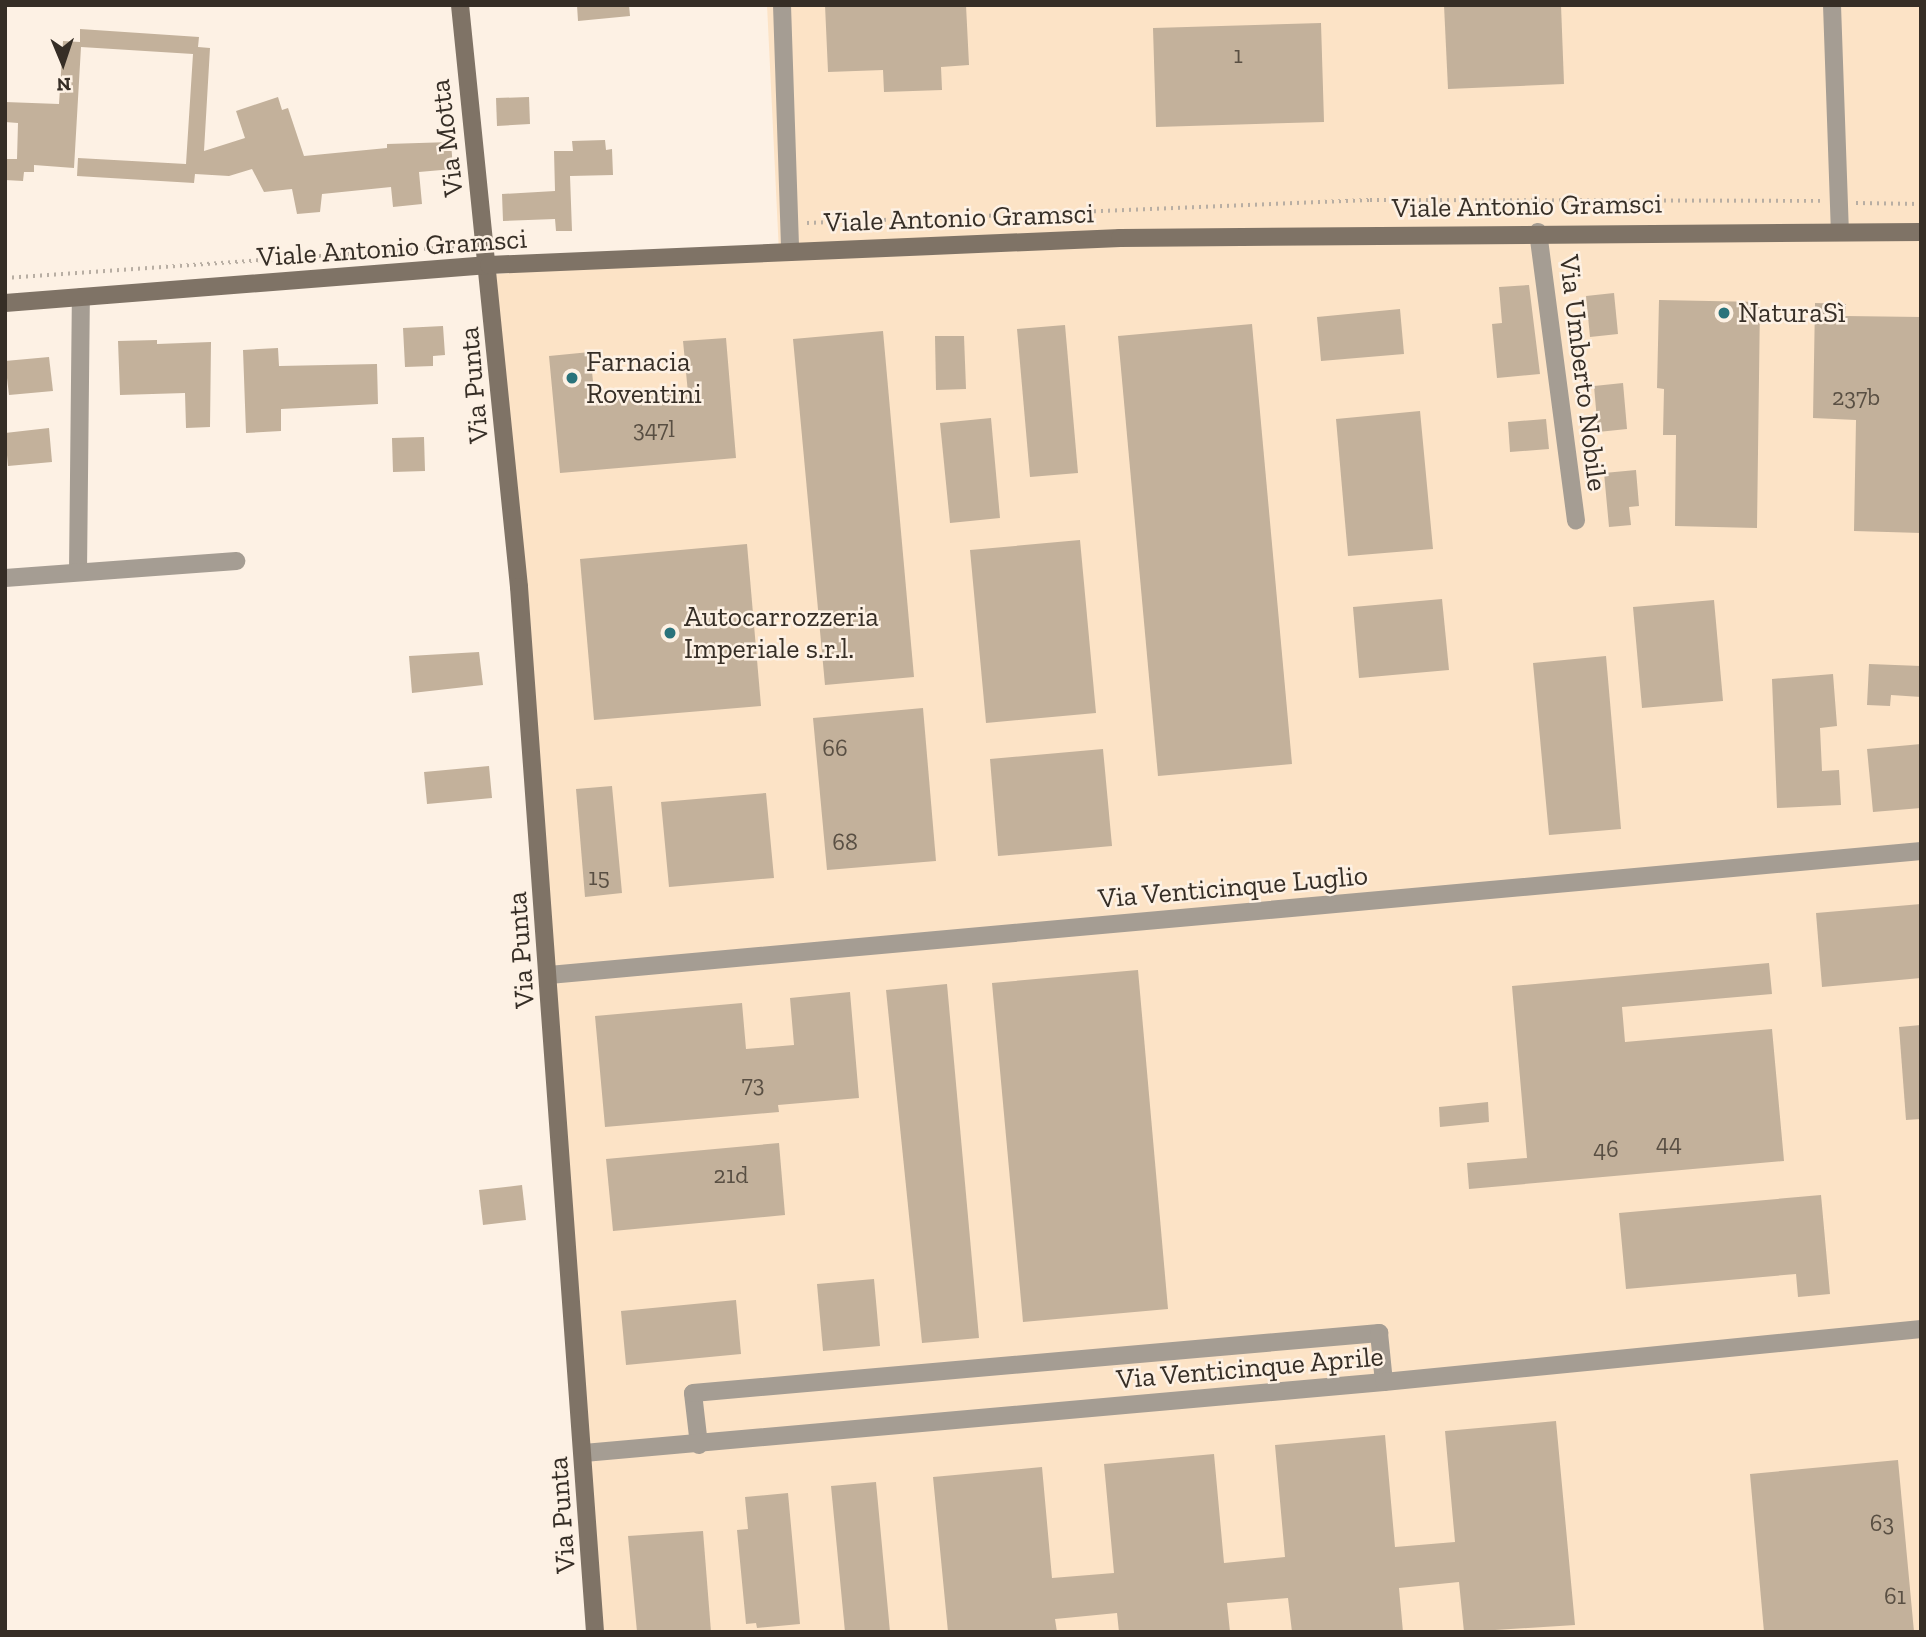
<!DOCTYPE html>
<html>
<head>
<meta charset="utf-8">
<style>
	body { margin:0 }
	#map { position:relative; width:1926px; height:1637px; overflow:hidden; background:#fdf1e4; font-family:"Zilla Slab",serif }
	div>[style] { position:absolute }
	.built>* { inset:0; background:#fce3c6 }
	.building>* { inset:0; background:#c3b19b }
	.path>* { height:3.5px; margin-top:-1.75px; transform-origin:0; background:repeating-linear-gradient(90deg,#b8aea3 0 2px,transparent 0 7px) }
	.street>* { height:18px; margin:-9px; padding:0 9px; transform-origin:9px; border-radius:9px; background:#a59d93 }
	.secondary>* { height:18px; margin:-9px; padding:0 9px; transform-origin:9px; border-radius:9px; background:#7f7366 }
	.dots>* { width:19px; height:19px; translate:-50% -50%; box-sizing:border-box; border:4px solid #fdf1e4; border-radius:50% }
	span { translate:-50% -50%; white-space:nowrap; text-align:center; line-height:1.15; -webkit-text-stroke:5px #fdf1e4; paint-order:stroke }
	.number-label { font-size:24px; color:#594f43 }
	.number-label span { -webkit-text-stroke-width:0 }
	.street-label { font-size:28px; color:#362e26 }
	.poi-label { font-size:28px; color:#362e26 }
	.left { translate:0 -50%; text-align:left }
	.frame { position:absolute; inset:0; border:7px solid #362e26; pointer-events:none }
	.north { position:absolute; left:28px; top:28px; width:70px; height:70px; -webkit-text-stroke:5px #fdf1e4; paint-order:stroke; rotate:178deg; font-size:19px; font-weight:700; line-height:28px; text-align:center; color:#362e26 }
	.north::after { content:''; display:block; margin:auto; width:24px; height:32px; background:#362e26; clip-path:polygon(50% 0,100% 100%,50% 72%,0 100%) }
</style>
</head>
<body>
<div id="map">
	<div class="built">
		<i style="clip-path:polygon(767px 5px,1921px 5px,1921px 1632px,599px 1632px,535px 834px,496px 274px,779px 253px)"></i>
	</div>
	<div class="building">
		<i style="clip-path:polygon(577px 5px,629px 5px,630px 16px,578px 21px)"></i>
		<i style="clip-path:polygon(825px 5px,966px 5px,969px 65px,941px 67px,942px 90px,884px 92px,883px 70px,828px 72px)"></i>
		<i style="clip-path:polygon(1444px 5px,1561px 5px,1564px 84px,1448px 89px)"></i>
		<i style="clip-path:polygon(1321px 23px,1324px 122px,1156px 127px,1153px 28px)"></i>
		<i style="clip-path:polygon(80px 29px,199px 37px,198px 47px,210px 48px,204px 151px,245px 138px,236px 111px,278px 97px,282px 110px,288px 108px,304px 156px,387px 148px,387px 144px,451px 142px,453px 169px,419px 172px,422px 204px,393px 207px,391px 187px,322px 194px,320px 212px,297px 214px,292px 189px,264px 192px,252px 169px,229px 176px,195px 174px,194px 183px,77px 176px,78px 158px,186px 164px,193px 54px,81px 47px,74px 168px,34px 165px,34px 172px,24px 172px,23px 181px,5px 180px,5px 159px,17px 159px,18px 123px,5px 122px,5px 102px,59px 104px,63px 41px,80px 42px)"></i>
		<i style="clip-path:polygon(529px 97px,530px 124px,497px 126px,496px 98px)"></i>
		<i style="clip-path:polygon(605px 140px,606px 150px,612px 149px,613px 175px,570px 176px,572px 231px,556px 231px,555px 219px,503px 221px,502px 194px,555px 191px,554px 151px,573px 151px,572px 141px)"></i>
		<i style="clip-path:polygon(1529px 285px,1540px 374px,1497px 378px,1492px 324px,1502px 323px,1499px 287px)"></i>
		<i style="clip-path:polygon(1614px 293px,1618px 334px,1590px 337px,1586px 296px)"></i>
		<i style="clip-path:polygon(1659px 300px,1760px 302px,1757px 528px,1675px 526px,1676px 435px,1663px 435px,1664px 389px,1657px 388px)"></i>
		<i style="clip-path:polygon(1815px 303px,1846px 304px,1845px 316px,1921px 317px,1921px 533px,1854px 531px,1856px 420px,1813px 418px)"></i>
		<i style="clip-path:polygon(1400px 309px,1404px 354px,1321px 361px,1317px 317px)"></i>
		<i style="clip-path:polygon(1252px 324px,1292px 764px,1158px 776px,1118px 336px)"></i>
		<i style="clip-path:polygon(1065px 325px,1078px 473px,1030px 477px,1017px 329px)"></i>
		<i style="clip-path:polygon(443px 326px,445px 355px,433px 356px,433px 366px,405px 367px,403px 328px)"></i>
		<i style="clip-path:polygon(883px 331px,914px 677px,825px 685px,793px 339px)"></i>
		<i style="clip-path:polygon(935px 336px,964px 336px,966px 389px,936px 390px)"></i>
		<i style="clip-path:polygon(726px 338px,736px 458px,560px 473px,549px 356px,590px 352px,595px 401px,688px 393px,683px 341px)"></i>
		<i style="clip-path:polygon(157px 340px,157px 344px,211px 342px,210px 427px,186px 428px,185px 393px,120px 395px,118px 341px)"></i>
		<i style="clip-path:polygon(278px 348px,279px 366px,377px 364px,378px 404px,281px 409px,281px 431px,246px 433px,243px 350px)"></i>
		<i style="clip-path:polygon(49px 357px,53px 391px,9px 395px,5px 361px)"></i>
		<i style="clip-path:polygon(1623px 383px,1627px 429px,1598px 432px,1594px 386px)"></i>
		<i style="clip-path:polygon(1420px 411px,1433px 549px,1348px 556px,1336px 419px)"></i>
		<i style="clip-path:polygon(991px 418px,1000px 518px,950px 523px,940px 423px)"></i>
		<i style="clip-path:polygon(1546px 419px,1549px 449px,1510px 452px,1508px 422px)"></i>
		<i style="clip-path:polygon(49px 428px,52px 462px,8px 466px,5px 433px)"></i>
		<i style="clip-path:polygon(424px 437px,425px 471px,393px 472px,392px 438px)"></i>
		<i style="clip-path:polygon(1636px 470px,1639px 506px,1629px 507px,1631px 525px,1609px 527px,1604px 473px)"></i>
		<i style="clip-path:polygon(1080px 540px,1096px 713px,986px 723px,970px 550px)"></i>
		<i style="clip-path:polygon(747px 544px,761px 706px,594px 720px,580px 559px)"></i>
		<i style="clip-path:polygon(1442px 599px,1449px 670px,1359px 678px,1353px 607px)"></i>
		<i style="clip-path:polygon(1714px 600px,1723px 701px,1642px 708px,1633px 607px)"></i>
		<i style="clip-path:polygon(479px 652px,483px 685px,412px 693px,409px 656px)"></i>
		<i style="clip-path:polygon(1606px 656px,1621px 829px,1549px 835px,1533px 663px)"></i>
		<i style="clip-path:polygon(1869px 664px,1921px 666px,1921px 697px,1891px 695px,1890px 706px,1867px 705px)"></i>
		<i style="clip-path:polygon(1833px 674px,1837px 726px,1820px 728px,1822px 771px,1839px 770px,1841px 805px,1777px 808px,1772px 679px)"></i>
		<i style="clip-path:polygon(923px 708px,936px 861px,827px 870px,813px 718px)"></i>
		<i style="clip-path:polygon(1921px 744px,1921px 808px,1873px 812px,1867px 749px)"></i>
		<i style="clip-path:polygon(1103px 749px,1112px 846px,998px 856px,990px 759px)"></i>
		<i style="clip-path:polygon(489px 766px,492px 798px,427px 804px,424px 772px)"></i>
		<i style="clip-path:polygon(612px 786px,622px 893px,585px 897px,576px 789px)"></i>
		<i style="clip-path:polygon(766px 793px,774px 878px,669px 887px,661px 802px)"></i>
		<i style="clip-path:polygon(1921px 904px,1921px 978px,1822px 987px,1816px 913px)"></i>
		<i style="clip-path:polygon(1769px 963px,1772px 994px,1622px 1007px,1625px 1042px,1772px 1029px,1784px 1161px,1469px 1189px,1467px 1163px,1527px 1158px,1512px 986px)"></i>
		<i style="clip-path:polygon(1138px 970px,1168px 1309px,1023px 1322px,992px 983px)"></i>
		<i style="clip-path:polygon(947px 984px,979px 1338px,922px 1343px,886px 990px)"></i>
		<i style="clip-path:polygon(850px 992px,859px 1098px,778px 1105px,779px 1112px,605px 1127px,595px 1016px,742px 1003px,746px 1049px,794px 1045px,790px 998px)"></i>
		<i style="clip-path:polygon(1921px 1025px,1921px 1119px,1906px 1120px,1899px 1027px)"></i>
		<i style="clip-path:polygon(1488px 1102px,1489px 1122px,1440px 1127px,1439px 1107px)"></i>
		<i style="clip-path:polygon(779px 1143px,785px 1215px,613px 1231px,606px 1159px)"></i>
		<i style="clip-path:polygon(522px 1185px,526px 1220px,483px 1225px,479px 1190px)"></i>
		<i style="clip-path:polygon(1821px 1195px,1830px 1294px,1798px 1297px,1796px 1274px,1626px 1289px,1619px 1213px)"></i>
		<i style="clip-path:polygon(874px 1279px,880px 1346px,823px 1351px,817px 1284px)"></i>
		<i style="clip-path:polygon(736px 1300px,741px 1354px,626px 1365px,621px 1311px)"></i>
		<i style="clip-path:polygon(1556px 1421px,1575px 1625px,1464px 1632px,1459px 1582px,1399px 1588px,1403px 1632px,1292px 1632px,1288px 1598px,1227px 1603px,1230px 1632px,1119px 1632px,1117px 1613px,1055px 1619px,1057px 1632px,948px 1632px,933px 1477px,1042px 1467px,1052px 1578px,1114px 1573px,1104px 1464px,1214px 1454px,1224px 1563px,1285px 1557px,1275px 1445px,1385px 1435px,1395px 1547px,1455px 1542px,1445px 1431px)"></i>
		<i style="clip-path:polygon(1898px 1460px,1914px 1632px,1764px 1632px,1750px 1474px)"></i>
		<i style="clip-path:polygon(876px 1482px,890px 1632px,845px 1632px,831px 1486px)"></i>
		<i style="clip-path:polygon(788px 1493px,800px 1624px,757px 1628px,756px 1623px,746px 1624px,737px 1530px,748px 1529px,745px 1497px)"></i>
		<i style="clip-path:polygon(703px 1531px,711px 1632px,637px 1632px,628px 1536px)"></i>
	</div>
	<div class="path">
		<i style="left:1856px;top:203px;width:65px;rotate:0.9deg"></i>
		<i style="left:807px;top:223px;width:563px;rotate:-2.34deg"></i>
		<i style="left:1370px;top:200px;width:451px;rotate:0.1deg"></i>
		<i style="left:5px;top:278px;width:464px;rotate:-4deg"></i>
	</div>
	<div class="street">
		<i style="left:782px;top:5px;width:247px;rotate:88.1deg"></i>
		<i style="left:1832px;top:5px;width:225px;rotate:88deg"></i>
		<i style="left:1538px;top:232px;width:291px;rotate:82.5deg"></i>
		<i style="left:78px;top:572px;width:275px;rotate:-89.4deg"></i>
		<i style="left:5px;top:578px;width:232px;rotate:-4.2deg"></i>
		<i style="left:549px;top:975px;width:1378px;rotate:-5.16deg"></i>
		<i style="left:699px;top:1445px;width:52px;rotate:-96.6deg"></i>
		<i style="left:693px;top:1393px;width:689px;rotate:-5deg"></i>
		<i style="left:1379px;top:1333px;width:49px;rotate:84.2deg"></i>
		<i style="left:584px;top:1453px;width:803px;rotate:-5.07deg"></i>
		<i style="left:1384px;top:1382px;width:540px;rotate:-5.64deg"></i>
	</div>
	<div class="secondary">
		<i style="left:460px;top:5px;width:585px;rotate:84.21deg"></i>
		<i style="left:519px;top:587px;width:1048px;rotate:85.84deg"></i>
		<i style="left:5px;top:303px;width:485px;rotate:-4.5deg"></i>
		<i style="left:489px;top:265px;width:632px;rotate:-2.45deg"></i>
		<i style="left:1120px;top:238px;width:801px;rotate:-0.43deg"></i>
	</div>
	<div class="dots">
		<i style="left:1724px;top:313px;background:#2a737b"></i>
		<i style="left:572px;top:378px;background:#2a737b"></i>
		<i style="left:670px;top:633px;background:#2a737b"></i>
	</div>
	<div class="number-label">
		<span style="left:1238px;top:55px">1</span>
		<span style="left:1856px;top:397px">237b</span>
		<span style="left:654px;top:429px">347l</span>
		<span style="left:835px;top:748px">66</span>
		<span style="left:845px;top:842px">68</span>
		<span style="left:599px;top:877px">15</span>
		<span style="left:753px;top:1084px">73</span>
		<span style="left:1669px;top:1143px">44</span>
		<span style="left:1606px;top:1149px">46</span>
		<span style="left:731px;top:1175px">21d</span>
		<span style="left:1882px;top:1523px">63</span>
		<span style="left:1895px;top:1596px">61</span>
	</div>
	<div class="street-label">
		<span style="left:447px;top:138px;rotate:-97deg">Via Motta</span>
		<span style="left:1527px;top:206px;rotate:-1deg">Viale Antonio Gramsci</span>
		<span style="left:959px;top:218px;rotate:-2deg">Viale Antonio Gramsci</span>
		<span style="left:392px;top:248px;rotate:-4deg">Viale Antonio Gramsci</span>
		<span style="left:1583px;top:373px;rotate:83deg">Via Umberto Nobile</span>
		<span style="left:474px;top:385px;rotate:-95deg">Via Punta</span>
		<span style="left:1233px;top:887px;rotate:-5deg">Via Venticinque Luglio</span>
		<span style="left:521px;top:950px;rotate:-94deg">Via Punta</span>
		<span style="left:1250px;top:1368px;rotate:-5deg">Via Venticinque Aprile</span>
		<span style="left:562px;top:1515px;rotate:-94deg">Via Punta</span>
	</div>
	<div class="poi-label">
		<span class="left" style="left:1738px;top:313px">NaturaSì</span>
		<span class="left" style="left:586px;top:378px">Farnacia<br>Roventini</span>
		<span class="left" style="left:684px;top:633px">Autocarrozzeria<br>Imperiale s.r.l.</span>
	</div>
	<div class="frame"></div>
	<div class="north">N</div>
</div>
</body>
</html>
